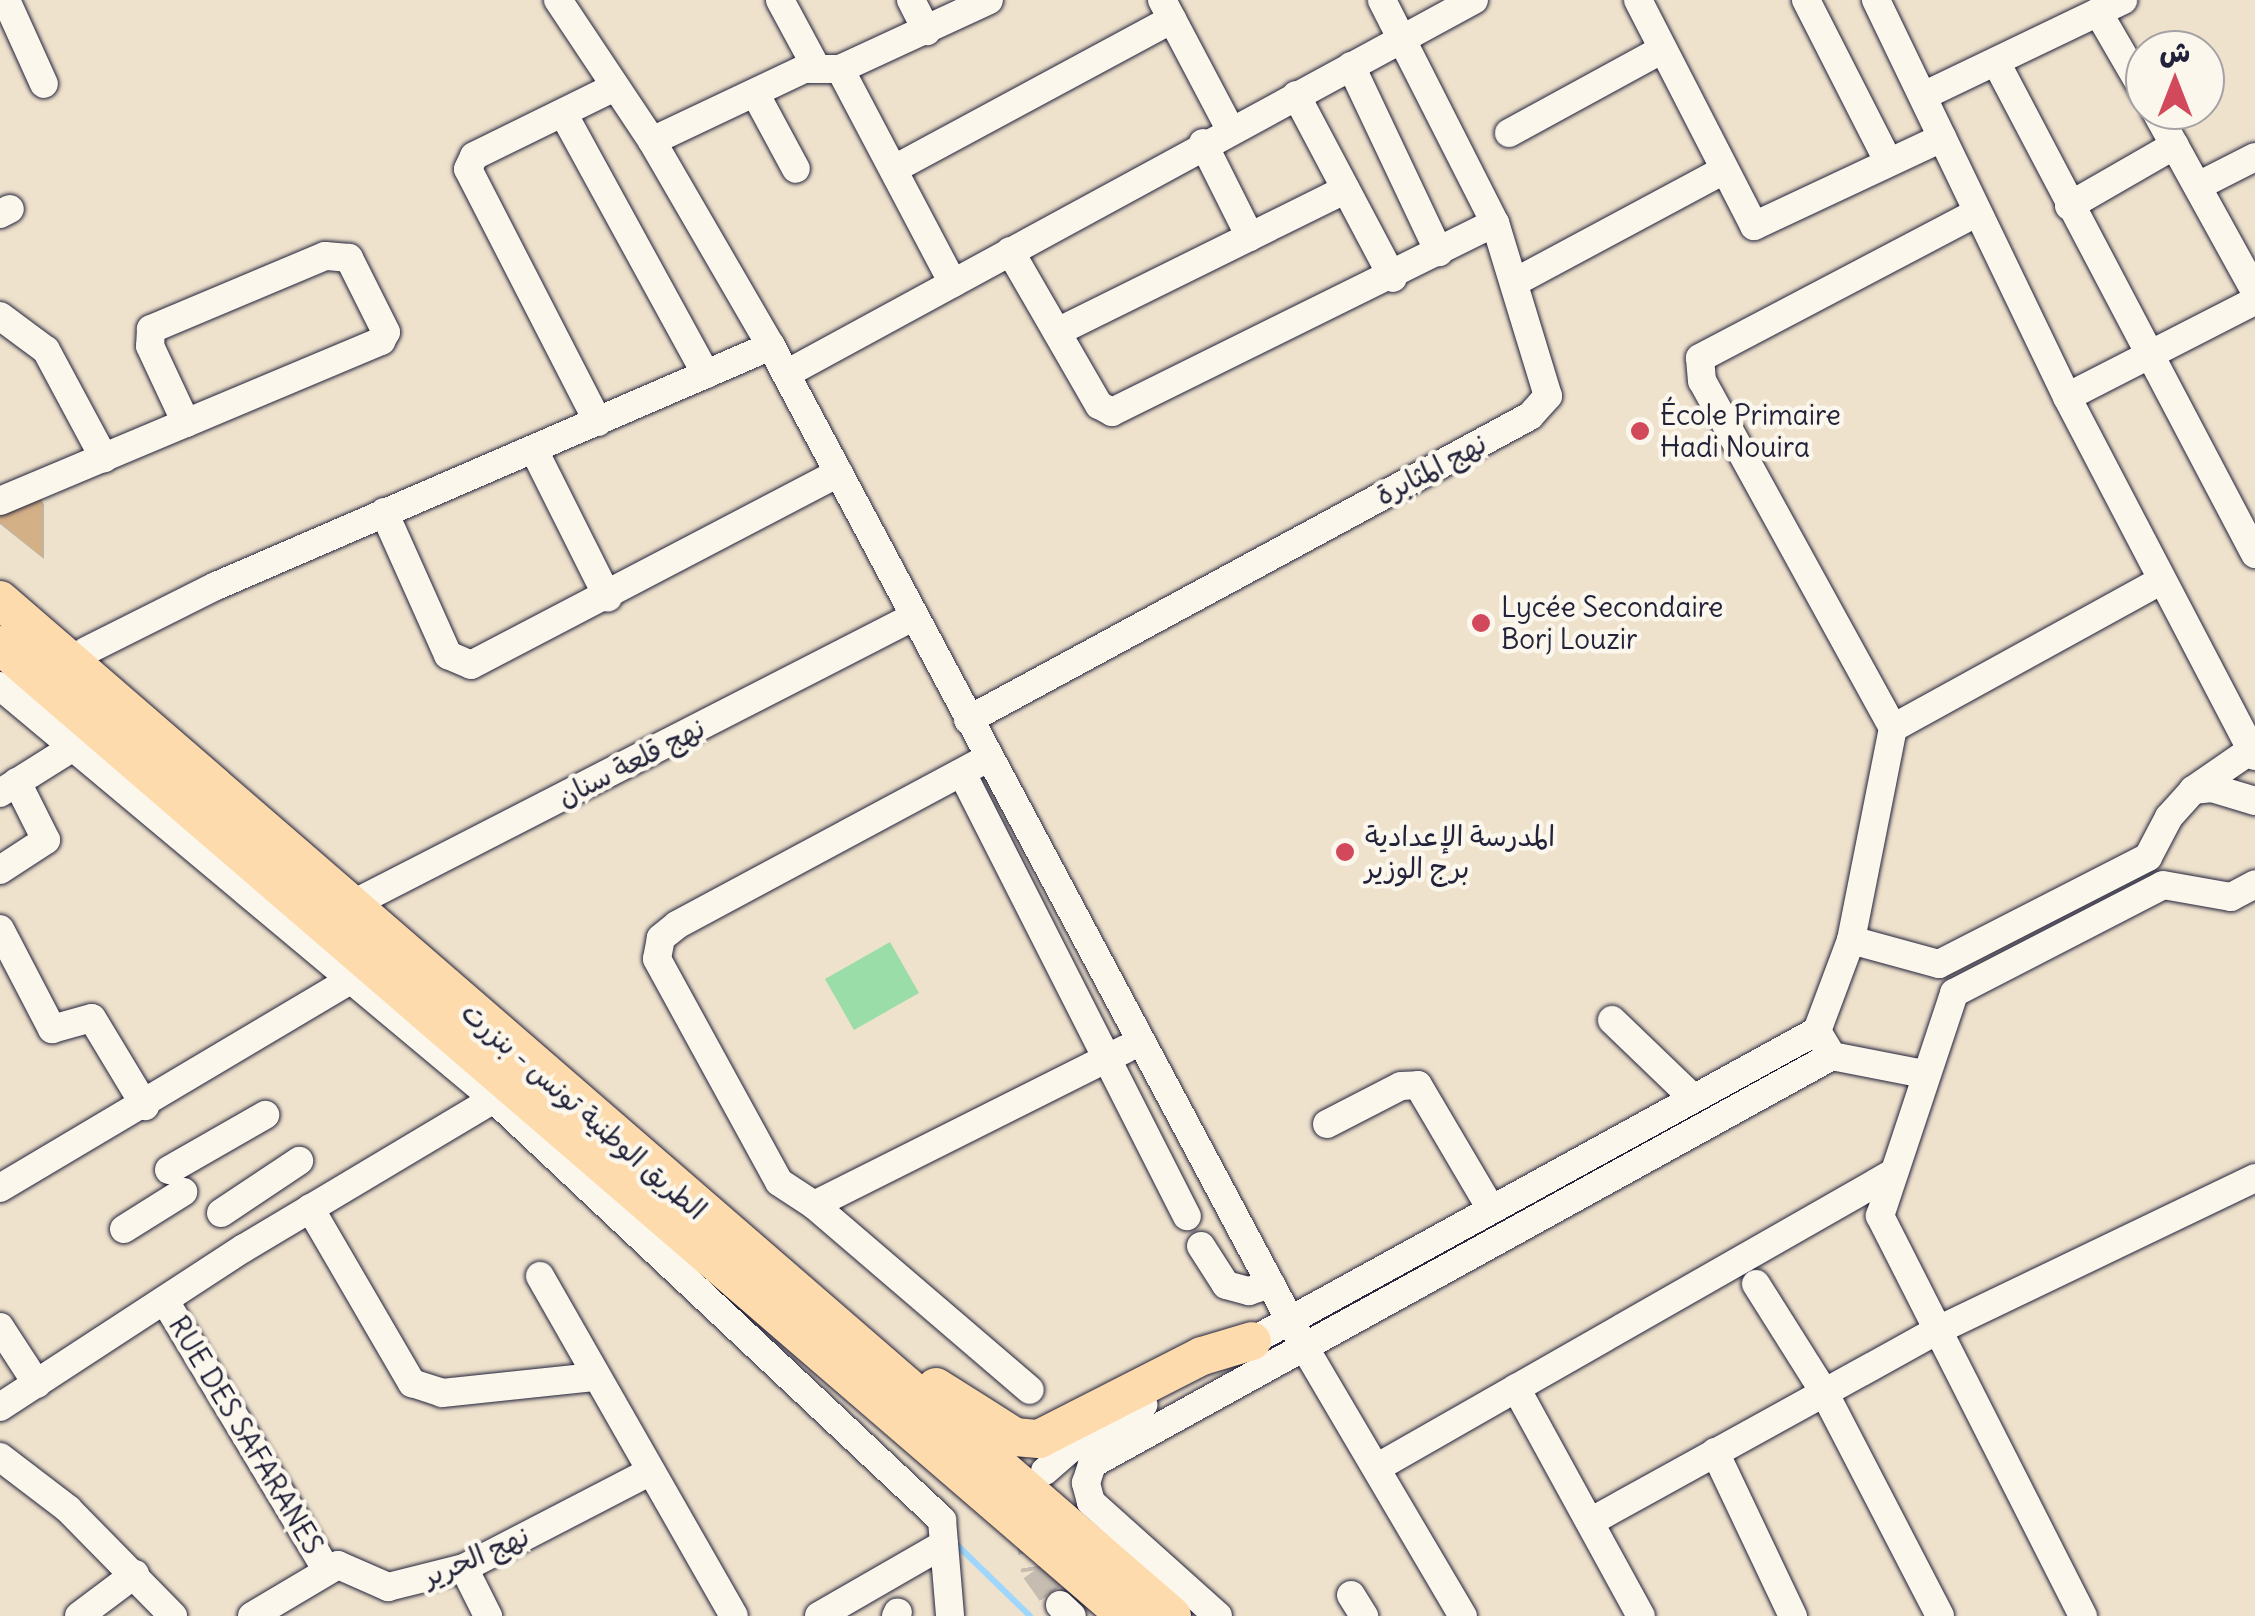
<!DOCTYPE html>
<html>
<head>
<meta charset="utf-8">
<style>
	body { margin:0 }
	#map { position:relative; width:2255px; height:1616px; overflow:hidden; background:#efe2cd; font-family:Delius,"Playpen Sans Arabic",sans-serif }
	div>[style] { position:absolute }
	.green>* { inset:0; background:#9adda8 }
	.shadow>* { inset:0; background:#0003 }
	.stream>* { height:6px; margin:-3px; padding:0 3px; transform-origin:3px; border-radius:3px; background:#9ed6fd }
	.building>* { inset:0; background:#d4b086 }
	.minor-tunnel>* { height:28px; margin-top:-14px; transform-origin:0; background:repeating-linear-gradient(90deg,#c6bcb0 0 28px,transparent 0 42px) }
	.roads { filter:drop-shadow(0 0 2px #22223b) drop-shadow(0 0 2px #22223b) }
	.minor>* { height:28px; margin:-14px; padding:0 14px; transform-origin:14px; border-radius:14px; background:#fbf7ec }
	.highway>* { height:38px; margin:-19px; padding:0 19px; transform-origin:19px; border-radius:19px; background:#fedbac }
	.dots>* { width:28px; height:28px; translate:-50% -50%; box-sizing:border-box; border:5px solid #fbf7ec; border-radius:50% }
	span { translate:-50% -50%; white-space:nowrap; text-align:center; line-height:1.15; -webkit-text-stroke:9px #fbf7ec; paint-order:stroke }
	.poi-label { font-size:28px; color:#22223b }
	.left { translate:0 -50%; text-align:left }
	.street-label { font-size:28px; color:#22223b }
	.north { position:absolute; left:2125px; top:30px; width:100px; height:100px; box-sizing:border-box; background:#fbf7ec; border:2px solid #a4a2a5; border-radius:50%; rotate:0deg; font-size:28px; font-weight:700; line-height:40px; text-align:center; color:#22223b }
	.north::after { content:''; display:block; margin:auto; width:35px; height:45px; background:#d1495b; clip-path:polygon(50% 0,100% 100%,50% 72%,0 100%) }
</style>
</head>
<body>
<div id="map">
	<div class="green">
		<i style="clip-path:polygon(890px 942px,919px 993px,854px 1030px,825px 979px)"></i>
	</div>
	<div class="shadow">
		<i style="clip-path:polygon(40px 499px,44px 504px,44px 559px,0 524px,0 513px)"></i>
	</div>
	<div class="stream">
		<i style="left:956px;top:1544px;width:103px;rotate:44.2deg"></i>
	</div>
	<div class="building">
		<i style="clip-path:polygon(42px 496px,42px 557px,0 522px,0 510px)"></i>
	</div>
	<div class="minor-tunnel">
		<i style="left:1028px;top:1525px;width:46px;rotate:81.2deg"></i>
		<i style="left:1035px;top:1570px;width:43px;rotate:54.5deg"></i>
	</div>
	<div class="roads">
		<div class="minor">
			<i style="left:6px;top:0;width:92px;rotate:65.7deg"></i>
			<i style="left:558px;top:0;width:169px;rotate:56.3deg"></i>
			<i style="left:652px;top:141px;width:237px;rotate:59.9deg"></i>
			<i style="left:771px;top:346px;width:1130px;rotate:61.96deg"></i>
			<i style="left:1302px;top:1343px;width:317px;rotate:59.5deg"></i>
			<i style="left:780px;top:0;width:74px;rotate:61.7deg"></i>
			<i style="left:911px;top:0;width:35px;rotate:63deg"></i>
			<i style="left:1162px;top:0;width:146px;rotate:62.2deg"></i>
			<i style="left:1638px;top:0;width:254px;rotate:62.8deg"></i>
			<i style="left:1754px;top:226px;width:208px;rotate:-25.1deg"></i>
			<i style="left:1806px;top:0;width:181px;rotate:63deg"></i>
			<i style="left:1876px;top:0;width:441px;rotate:64.3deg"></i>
			<i style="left:2067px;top:397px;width:405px;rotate:62.4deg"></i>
			<i style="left:2098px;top:12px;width:94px;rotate:59.9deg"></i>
			<i style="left:1996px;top:62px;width:556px;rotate:62.24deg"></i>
			<i style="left:1351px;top:66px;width:206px;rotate:64.7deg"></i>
			<i style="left:840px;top:69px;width:242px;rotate:62.2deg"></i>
			<i style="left:755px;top:93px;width:86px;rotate:61.7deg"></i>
			<i style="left:1296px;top:95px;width:207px;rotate:62.1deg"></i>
			<i style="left:1923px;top:96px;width:222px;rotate:-25.6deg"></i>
			<i style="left:2155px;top:110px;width:207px;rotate:61.1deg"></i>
			<i style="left:563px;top:113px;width:298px;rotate:61.3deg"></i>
			<i style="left:1509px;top:133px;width:175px;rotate:-28.6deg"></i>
			<i style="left:652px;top:141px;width:168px;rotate:-25.3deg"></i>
			<i style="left:804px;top:69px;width:36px"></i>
			<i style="left:840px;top:69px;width:164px;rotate:-24.8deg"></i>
			<i style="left:1203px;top:143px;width:105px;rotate:63.4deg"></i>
			<i style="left:894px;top:169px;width:316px;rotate:-28.3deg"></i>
			<i style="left:2198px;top:186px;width:64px;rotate:-27deg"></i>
			<i style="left:2069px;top:206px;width:122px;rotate:-29.9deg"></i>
			<i style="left:0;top:214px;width:11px;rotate:-27deg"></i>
			<i style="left:1010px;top:251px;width:178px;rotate:60deg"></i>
			<i style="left:1099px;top:405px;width:15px;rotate:28deg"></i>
			<i style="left:1112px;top:412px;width:427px;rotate:-26.3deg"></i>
			<i style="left:1517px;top:281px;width:235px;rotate:-28.2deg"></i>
			<i style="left:0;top:316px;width:57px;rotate:36.5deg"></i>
			<i style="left:46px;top:350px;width:123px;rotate:61.8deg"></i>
			<i style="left:1057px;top:332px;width:322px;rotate:-26.3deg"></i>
			<i style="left:786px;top:374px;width:783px;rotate:-28.53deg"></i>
			<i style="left:2067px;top:397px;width:211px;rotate:-27.1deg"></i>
			<i style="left:598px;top:422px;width:284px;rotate:-117.2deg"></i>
			<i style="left:468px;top:169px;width:14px;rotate:-65deg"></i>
			<i style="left:474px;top:156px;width:157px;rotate:-26.1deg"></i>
			<i style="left:534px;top:450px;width:165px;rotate:63.4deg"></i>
			<i style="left:0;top:501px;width:202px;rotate:-22.8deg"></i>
			<i style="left:186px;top:423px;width:212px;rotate:-22.8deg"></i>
			<i style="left:381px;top:341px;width:10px;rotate:-61deg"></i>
			<i style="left:386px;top:332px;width:83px;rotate:-116.6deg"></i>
			<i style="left:349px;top:258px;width:24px;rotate:-175deg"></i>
			<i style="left:325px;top:256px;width:189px;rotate:157.2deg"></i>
			<i style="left:151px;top:329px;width:17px;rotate:93deg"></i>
			<i style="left:150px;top:346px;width:85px;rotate:64.9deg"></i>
			<i style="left:384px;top:512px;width:157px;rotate:65.9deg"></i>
			<i style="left:448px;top:655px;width:25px;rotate:23deg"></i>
			<i style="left:471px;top:665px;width:415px;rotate:-27.6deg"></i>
			<i style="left:86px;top:651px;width:145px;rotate:-26.6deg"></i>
			<i style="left:216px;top:586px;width:605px;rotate:-23.39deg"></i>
			<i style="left:0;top:686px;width:644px;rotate:39.9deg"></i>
			<i style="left:494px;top:1099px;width:615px;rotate:43.22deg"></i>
			<i style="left:942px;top:1520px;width:96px;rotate:85.2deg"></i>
			<i style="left:968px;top:720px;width:639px;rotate:-28.41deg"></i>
			<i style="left:1530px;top:416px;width:27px;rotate:-48deg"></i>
			<i style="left:1548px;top:396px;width:181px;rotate:-107deg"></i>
			<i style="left:1495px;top:223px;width:250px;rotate:-116.9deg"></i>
			<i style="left:1893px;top:728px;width:396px;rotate:-118.8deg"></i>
			<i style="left:1702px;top:381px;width:23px;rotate:-95deg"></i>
			<i style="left:1700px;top:358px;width:312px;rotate:-27.7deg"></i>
			<i style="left:988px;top:758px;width:353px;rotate:151.8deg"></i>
			<i style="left:677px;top:925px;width:21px;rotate:141deg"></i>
			<i style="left:661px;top:938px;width:21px;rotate:101deg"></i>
			<i style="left:657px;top:959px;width:254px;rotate:61.3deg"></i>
			<i style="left:779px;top:1182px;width:42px;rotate:33.3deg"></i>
			<i style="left:814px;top:1205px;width:284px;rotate:40.6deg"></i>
			<i style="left:962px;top:773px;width:497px;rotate:63.1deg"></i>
			<i style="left:2193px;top:790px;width:70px;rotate:-34.6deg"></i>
			<i style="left:0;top:793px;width:89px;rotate:-32.1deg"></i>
			<i style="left:0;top:870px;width:55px;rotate:-33.1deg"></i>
			<i style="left:46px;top:840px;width:65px;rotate:-116.6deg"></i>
			<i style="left:349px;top:906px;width:634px;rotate:-27.13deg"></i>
			<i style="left:0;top:929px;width:113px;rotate:62.5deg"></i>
			<i style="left:52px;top:1029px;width:41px;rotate:-15.4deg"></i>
			<i style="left:92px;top:1018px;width:103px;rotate:58.9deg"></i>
			<i style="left:1851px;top:940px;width:91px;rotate:15.3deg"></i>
			<i style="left:1939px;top:964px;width:235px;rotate:-27.1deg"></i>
			<i style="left:2148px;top:857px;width:45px;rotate:-62.3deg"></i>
			<i style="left:2169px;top:817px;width:36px;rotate:-48deg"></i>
			<i style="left:2193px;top:790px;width:19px;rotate:-6deg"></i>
			<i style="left:2212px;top:788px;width:45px;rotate:16.8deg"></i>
			<i style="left:1612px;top:1020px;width:112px;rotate:43.9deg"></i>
			<i style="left:1924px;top:1074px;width:94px;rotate:-168.9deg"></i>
			<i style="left:1832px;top:1056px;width:29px;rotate:-121deg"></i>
			<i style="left:1817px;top:1031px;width:97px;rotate:-69.5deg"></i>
			<i style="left:1851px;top:940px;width:216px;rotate:-78.8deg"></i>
			<i style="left:1893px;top:728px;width:305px;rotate:-28.8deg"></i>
			<i style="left:1327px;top:1124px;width:83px;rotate:-27.2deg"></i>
			<i style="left:1401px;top:1086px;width:17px;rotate:-3deg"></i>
			<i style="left:1418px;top:1085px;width:144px;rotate:59.5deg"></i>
			<i style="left:169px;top:1170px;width:111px;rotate:-29.8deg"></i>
			<i style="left:0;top:1188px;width:404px;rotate:-30.7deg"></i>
			<i style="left:814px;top:1205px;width:349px;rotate:-26.6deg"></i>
			<i style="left:310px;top:1208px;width:203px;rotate:59.8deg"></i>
			<i style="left:412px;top:1383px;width:32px;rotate:18deg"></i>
			<i style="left:442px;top:1393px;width:153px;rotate:-6deg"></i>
			<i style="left:221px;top:1213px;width:94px;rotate:-33.7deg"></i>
			<i style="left:124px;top:1229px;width:70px;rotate:-32.1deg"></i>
			<i style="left:1201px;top:1246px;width:46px;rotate:57.3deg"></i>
			<i style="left:1226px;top:1285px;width:24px;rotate:15deg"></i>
			<i style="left:1249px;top:1291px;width:23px;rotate:-18deg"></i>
			<i style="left:540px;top:1276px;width:391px;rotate:60.3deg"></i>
			<i style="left:1756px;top:1284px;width:128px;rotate:57.8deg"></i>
			<i style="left:1824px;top:1392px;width:252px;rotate:62.6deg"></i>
			<i style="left:165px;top:1301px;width:313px;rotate:59deg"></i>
			<i style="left:0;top:1327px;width:68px;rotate:57deg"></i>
			<i style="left:1236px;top:1350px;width:663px;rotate:-28.77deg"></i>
			<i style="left:1516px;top:1388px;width:260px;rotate:61.3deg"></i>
			<i style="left:0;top:1407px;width:291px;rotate:-33.1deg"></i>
			<i style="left:244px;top:1248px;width:291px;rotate:-30.8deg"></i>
			<i style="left:1715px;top:1452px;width:182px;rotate:64.6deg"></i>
			<i style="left:0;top:1457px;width:86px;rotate:37.4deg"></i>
			<i style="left:68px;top:1509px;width:150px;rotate:45.5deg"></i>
			<i style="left:1378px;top:1467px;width:593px;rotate:-29.72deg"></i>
			<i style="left:1045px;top:1471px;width:41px;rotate:-41.1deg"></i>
			<i style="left:1076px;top:1444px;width:78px;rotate:-30.2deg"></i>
			<i style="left:1590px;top:1522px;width:395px;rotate:-28.9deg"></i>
			<i style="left:1936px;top:1331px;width:354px;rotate:-25.6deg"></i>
			<i style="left:464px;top:1568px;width:54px;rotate:63.4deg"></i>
			<i style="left:1351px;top:1595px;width:25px;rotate:58deg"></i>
			<i style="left:1060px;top:1605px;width:16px;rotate:43deg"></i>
			<i style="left:79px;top:1616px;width:70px;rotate:-36.9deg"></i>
			<i style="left:252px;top:1616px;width:100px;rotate:-30.7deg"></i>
			<i style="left:338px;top:1565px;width:55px;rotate:23.7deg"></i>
			<i style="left:388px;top:1587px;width:78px;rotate:-14deg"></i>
			<i style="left:464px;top:1568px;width:208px;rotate:-27.4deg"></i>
			<i style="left:819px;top:1616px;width:144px;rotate:-29.9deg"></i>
			<i style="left:896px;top:1616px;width:4px;rotate:-63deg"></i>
			<i style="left:1218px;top:1616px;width:171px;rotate:-138.1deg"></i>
			<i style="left:1091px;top:1502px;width:20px;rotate:-105deg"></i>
			<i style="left:1086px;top:1483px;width:20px;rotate:-72deg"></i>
			<i style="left:1092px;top:1464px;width:845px;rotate:-28.87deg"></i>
			<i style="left:2083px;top:1616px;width:449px;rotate:-116.9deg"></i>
			<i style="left:1880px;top:1216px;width:235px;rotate:-71.6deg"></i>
			<i style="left:1954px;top:993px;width:235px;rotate:-27.3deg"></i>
			<i style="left:2163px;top:885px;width:69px;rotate:10deg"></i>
			<i style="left:2231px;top:897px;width:27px;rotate:-28deg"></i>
		</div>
		<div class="highway">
			<i style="left:0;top:600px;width:1551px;rotate:40.92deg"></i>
			<i style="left:0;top:645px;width:1487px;rotate:40.77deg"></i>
			<i style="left:936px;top:1387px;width:93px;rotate:32.3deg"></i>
			<i style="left:1015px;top:1437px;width:24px;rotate:5deg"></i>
			<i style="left:1039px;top:1439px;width:183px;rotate:-27deg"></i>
			<i style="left:1202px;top:1356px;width:52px;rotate:-16.7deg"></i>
		</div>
	</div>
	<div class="dots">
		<i style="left:1640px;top:431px;background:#d1495b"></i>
		<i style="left:1481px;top:623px;background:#d1495b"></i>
		<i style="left:1345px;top:852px;background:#d1495b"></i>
	</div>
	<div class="poi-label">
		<span class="left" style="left:1660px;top:431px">École Primaire<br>Hadi Nouira</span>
		<span class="left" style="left:1501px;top:623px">Lycée Secondaire<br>Borj Louzir</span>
		<span class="left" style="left:1365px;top:852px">المدرسة الإعدادية<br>برج الوزير</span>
	</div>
	<div class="street-label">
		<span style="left:1431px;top:469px;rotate:-28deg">نهج المثابرة</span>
		<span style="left:631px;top:762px;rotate:-27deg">نهج قلعة سنان</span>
		<span style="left:584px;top:1111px;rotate:41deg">الطريق الوطنية تونس - بنزرت</span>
		<span style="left:246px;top:1435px;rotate:59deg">RUE DES SAFARANES</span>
		<span style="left:476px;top:1556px;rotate:-23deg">نهج الحرير</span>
	</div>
	<div class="north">ش</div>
</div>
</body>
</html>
